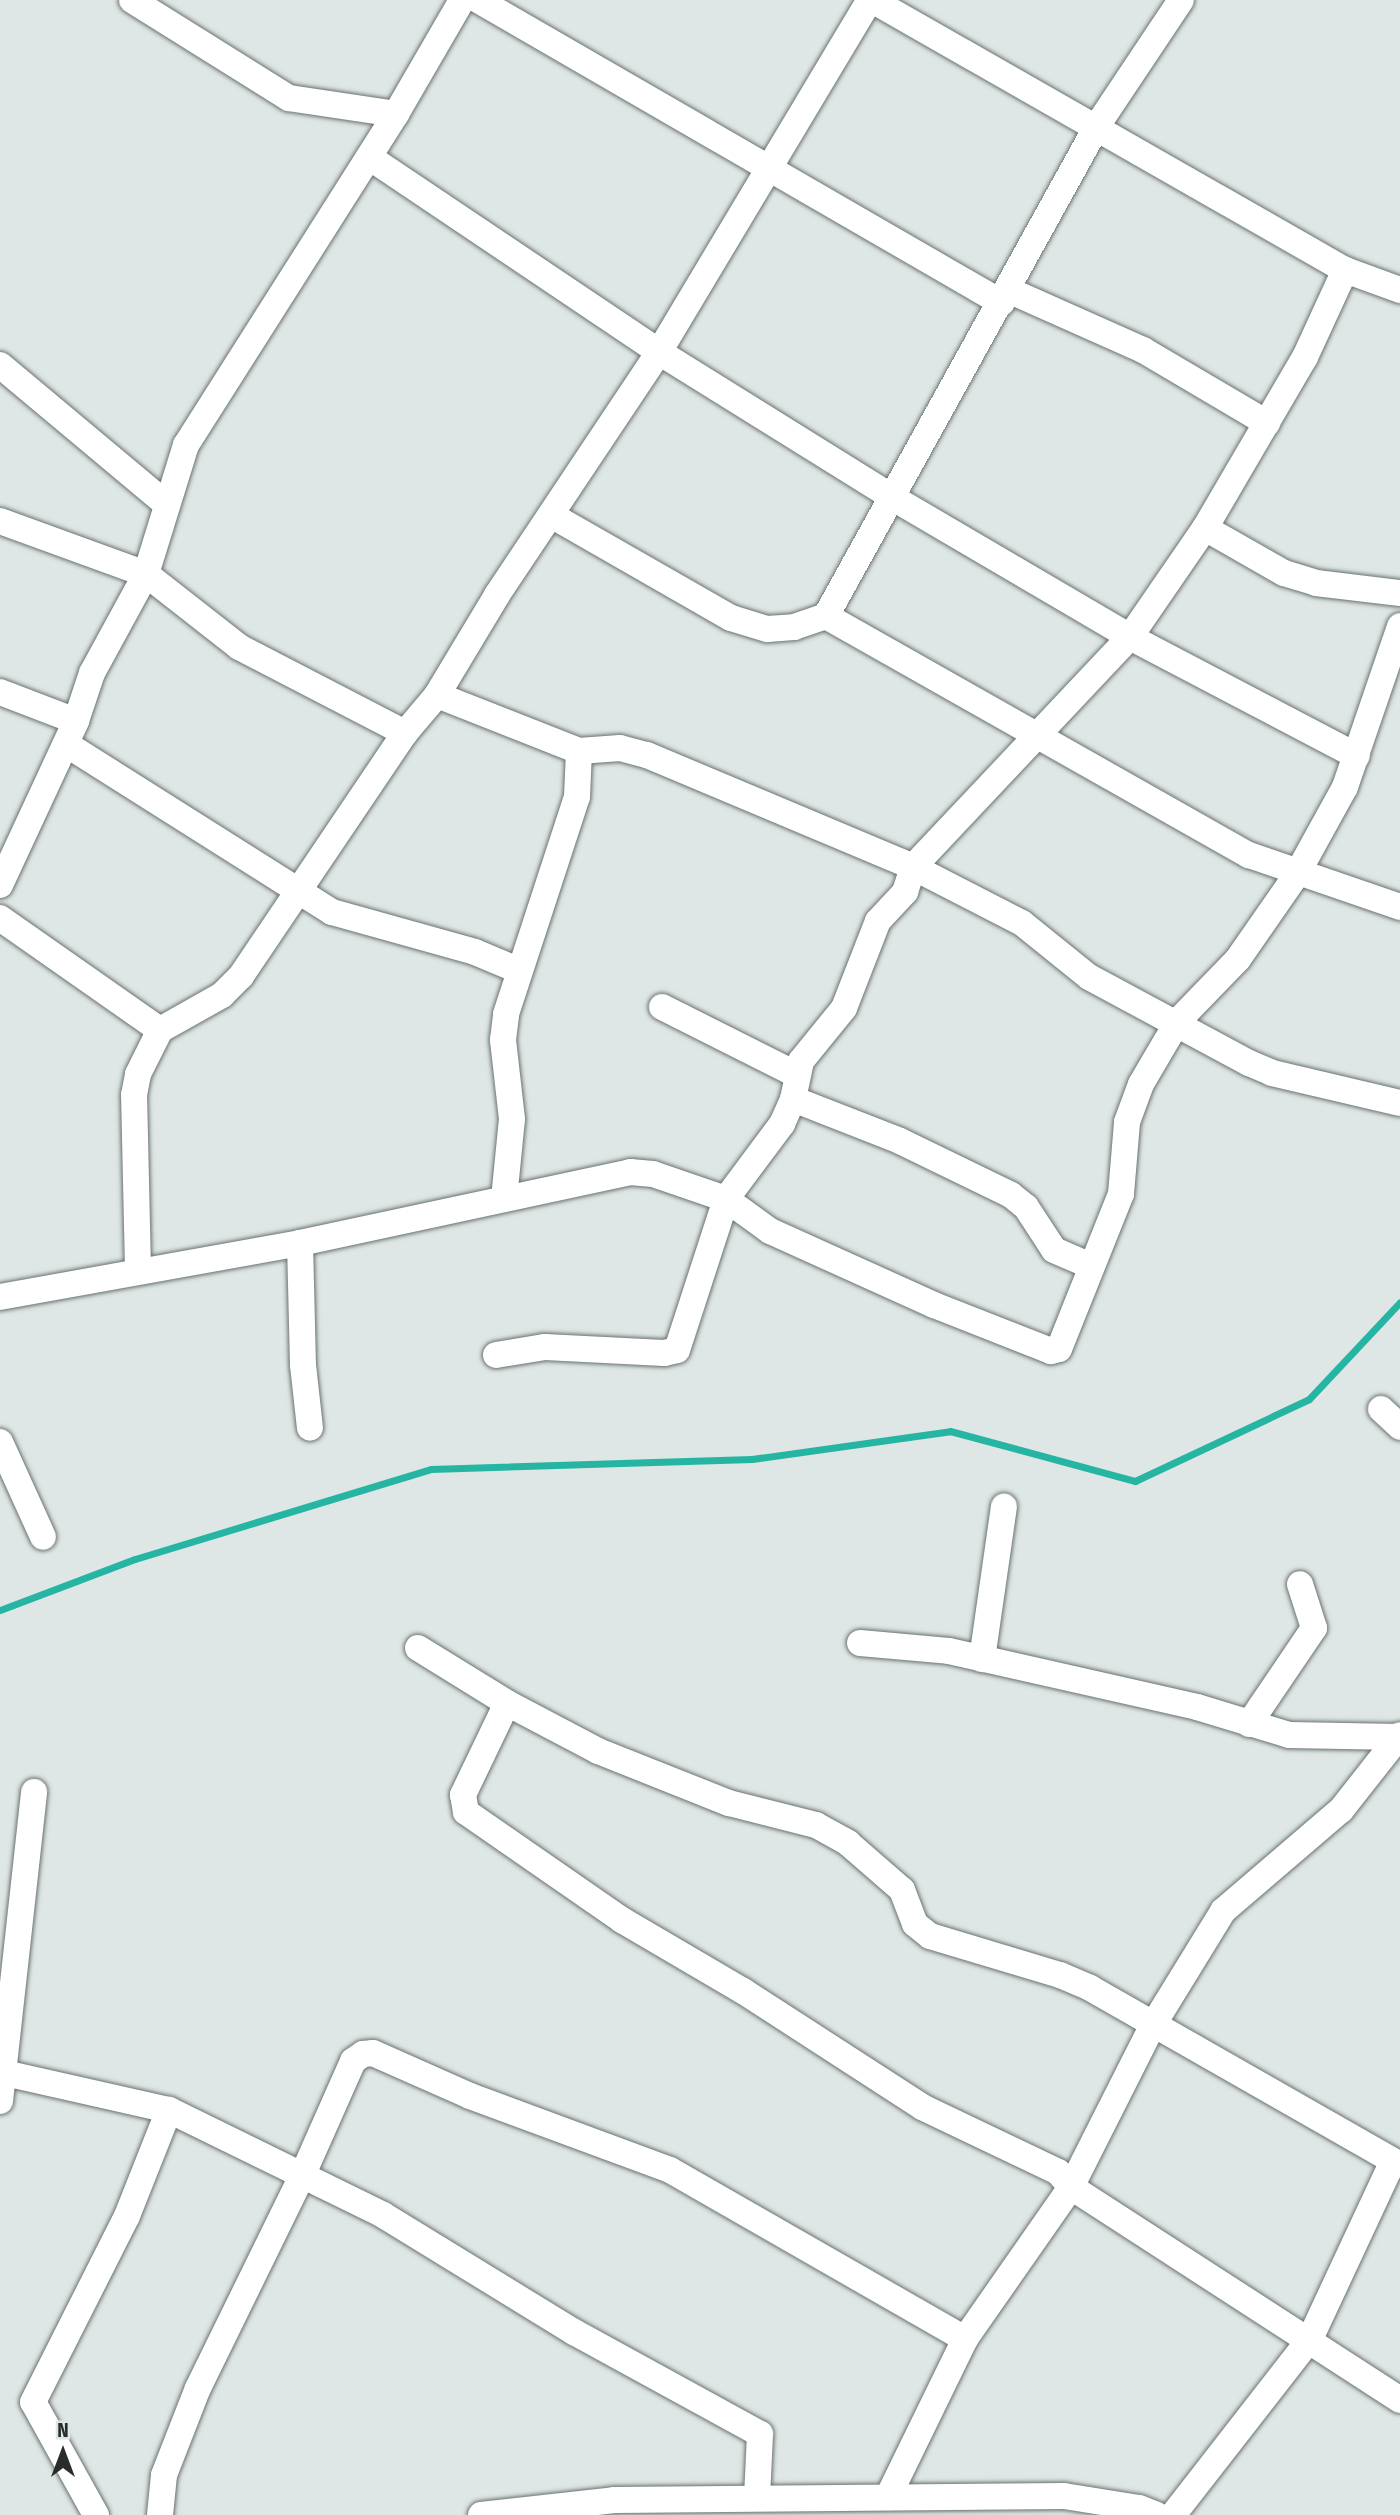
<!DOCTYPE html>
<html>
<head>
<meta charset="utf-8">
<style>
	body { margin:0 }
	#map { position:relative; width:1400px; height:2515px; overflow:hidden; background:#dee7e5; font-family:"Fira Sans Condensed",sans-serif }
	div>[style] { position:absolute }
	.stream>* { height:7px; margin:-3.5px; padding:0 3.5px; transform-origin:3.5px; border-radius:3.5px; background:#26b5a3 }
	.roads { filter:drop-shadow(0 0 2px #6a7271) drop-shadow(0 0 2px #6a7271) }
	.minor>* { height:26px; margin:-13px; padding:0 13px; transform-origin:13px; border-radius:13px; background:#fff }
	span { translate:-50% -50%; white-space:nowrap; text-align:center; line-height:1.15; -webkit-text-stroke:7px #dee7e5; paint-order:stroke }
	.north { position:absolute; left:28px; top:2417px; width:70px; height:70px; -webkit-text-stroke:5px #dee7e5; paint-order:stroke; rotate:0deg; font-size:19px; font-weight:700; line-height:28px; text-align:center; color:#282c2b }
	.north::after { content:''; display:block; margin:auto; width:24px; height:32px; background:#282c2b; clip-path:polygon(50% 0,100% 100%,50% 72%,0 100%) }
</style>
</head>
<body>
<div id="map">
	<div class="stream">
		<i style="left:0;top:1610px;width:144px;rotate:-20.7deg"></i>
		<i style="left:135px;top:1559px;width:309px;rotate:-16.9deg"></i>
		<i style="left:431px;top:1469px;width:321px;rotate:-1.8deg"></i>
		<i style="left:752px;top:1459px;width:200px;rotate:-8deg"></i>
		<i style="left:950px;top:1431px;width:192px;rotate:15.1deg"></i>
		<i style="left:1135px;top:1481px;width:192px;rotate:-25.2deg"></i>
		<i style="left:1309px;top:1399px;width:133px;rotate:-46.8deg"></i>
	</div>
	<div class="roads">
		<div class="minor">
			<i style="left:132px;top:0;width:185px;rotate:32deg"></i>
			<i style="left:289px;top:98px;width:108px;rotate:8.5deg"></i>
			<i style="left:478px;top:0;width:605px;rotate:30.04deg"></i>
			<i style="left:872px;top:0;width:545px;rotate:29.72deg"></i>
			<i style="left:1345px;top:270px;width:59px;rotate:20deg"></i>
			<i style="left:369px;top:157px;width:349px;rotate:33.9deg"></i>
			<i style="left:659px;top:352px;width:278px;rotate:31.9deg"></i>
			<i style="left:895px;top:499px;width:273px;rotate:30.4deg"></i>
			<i style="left:1130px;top:637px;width:256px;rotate:27.7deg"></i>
			<i style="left:1008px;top:290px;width:148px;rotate:24deg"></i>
			<i style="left:1143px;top:350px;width:144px;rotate:30.5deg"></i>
			<i style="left:0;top:365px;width:217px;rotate:39.9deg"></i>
			<i style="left:551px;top:515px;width:207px;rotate:29.8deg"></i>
			<i style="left:731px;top:618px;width:38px;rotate:17deg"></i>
			<i style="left:767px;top:629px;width:27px;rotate:-4deg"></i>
			<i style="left:794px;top:627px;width:34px;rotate:-19deg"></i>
			<i style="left:826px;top:616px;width:560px;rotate:-61.05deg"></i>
			<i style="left:1097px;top:126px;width:151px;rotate:-56.3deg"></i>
			<i style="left:0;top:521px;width:155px;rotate:20deg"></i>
			<i style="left:146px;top:574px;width:118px;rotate:38.1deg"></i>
			<i style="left:239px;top:647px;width:187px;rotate:27.4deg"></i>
			<i style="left:1205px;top:528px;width:91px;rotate:29.7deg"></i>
			<i style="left:1284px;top:573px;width:34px;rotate:17deg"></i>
			<i style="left:1316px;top:583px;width:85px;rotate:6.8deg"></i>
			<i style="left:826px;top:616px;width:486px;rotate:29.5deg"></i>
			<i style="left:1249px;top:855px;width:160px;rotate:19deg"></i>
			<i style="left:0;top:692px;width:81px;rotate:20.9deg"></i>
			<i style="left:437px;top:695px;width:153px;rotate:21.5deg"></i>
			<i style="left:579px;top:751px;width:41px;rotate:-4.2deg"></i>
			<i style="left:620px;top:748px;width:28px;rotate:15deg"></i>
			<i style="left:647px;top:755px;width:289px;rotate:22.8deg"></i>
			<i style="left:913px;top:867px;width:123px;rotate:27.2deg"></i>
			<i style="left:1022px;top:923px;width:86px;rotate:38.9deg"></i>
			<i style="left:1089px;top:977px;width:182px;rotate:28.3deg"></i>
			<i style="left:1249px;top:1063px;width:25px;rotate:23deg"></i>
			<i style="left:1272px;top:1073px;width:131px;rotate:13.2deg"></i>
			<i style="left:66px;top:744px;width:315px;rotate:32.3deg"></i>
			<i style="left:332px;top:912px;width:148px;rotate:15.6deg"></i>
			<i style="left:475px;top:952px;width:47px;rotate:22.7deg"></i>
			<i style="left:0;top:885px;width:181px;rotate:-65.1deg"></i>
			<i style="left:76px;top:721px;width:51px;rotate:-71.6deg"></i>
			<i style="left:92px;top:673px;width:113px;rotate:-61.4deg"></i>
			<i style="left:146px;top:574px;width:135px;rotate:-72.8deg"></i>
			<i style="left:186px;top:445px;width:392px;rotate:-57.6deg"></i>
			<i style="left:396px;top:114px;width:132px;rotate:-59.9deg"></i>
			<i style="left:0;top:918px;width:195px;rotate:35deg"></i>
			<i style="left:662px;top:1007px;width:151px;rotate:26.7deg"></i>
			<i style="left:793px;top:1099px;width:115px;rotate:21.4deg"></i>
			<i style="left:900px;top:1141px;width:123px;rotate:25.9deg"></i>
			<i style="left:1011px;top:1195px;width:19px;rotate:39deg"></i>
			<i style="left:1026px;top:1207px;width:51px;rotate:56.9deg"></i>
			<i style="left:1054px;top:1250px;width:40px;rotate:23.4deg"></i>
			<i style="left:504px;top:1199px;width:80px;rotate:-84.3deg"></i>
			<i style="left:512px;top:1119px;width:80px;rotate:-96.5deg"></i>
			<i style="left:503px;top:1040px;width:26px;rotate:-83deg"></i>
			<i style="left:506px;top:1014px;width:228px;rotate:-71.9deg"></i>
			<i style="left:577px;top:797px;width:46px;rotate:-87.5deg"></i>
			<i style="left:300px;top:1243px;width:122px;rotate:88.6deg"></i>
			<i style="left:303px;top:1365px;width:63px;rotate:83.7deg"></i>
			<i style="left:138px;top:1269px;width:174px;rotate:-91.3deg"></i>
			<i style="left:134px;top:1095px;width:21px;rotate:-79deg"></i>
			<i style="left:138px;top:1074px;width:49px;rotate:-63.4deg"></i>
			<i style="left:160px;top:1030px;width:71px;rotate:-29.4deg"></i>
			<i style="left:222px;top:995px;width:27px;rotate:-45deg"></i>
			<i style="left:241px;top:976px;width:293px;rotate:-56deg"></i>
			<i style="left:405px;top:733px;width:50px;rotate:-49.9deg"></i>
			<i style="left:437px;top:695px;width:117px;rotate:-59deg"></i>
			<i style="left:497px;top:595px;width:292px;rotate:-56.3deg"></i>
			<i style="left:659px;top:352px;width:410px;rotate:-59.1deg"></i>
			<i style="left:0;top:1297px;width:305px;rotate:-10.2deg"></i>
			<i style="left:300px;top:1243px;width:338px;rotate:-12.1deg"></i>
			<i style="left:630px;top:1172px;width:23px;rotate:5deg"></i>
			<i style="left:653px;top:1174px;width:77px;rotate:18.9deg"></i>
			<i style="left:726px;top:1199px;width:54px;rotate:36deg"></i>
			<i style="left:770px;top:1231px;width:180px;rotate:24.3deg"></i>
			<i style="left:934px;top:1305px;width:126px;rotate:21.5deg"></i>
			<i style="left:1051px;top:1351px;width:8px;rotate:-14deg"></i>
			<i style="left:1059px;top:1349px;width:167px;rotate:-68.2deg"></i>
			<i style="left:1121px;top:1194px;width:72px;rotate:-85.2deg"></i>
			<i style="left:1127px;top:1122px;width:40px;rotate:-69.8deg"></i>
			<i style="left:1141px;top:1084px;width:73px;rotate:-59.6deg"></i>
			<i style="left:1178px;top:1021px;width:86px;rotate:-45.9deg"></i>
			<i style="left:1238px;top:959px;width:103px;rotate:-55.2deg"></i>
			<i style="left:1297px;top:874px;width:99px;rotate:-61.1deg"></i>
			<i style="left:1345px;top:787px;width:170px;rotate:-71.1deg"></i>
			<i style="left:496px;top:1355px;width:50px;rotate:-9.3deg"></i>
			<i style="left:545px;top:1347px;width:119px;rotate:2.9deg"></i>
			<i style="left:664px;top:1353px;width:13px;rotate:-13deg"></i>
			<i style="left:677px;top:1350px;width:159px;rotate:-72deg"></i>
			<i style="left:726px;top:1199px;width:94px;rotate:-53.3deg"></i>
			<i style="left:782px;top:1124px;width:27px;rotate:-66deg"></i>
			<i style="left:793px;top:1099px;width:39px;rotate:-78deg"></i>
			<i style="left:801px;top:1061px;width:68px;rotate:-50.9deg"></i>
			<i style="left:844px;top:1008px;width:93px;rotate:-68.7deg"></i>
			<i style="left:878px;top:921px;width:40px;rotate:-47deg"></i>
			<i style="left:905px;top:892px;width:26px;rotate:-72deg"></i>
			<i style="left:913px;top:867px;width:316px;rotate:-46.7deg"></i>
			<i style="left:1130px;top:637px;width:132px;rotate:-55.5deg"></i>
			<i style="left:1205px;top:528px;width:198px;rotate:-59.7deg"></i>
			<i style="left:1305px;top:357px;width:96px;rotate:-65.3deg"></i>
			<i style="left:1381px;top:1409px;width:26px;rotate:43deg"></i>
			<i style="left:0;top:1442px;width:104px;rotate:65.6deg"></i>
			<i style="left:860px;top:1643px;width:89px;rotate:5.1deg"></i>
			<i style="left:949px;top:1651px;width:254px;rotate:12.7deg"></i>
			<i style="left:1197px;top:1707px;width:96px;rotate:16.9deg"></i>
			<i style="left:1289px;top:1735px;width:110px;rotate:1deg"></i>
			<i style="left:418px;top:1648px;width:105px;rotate:31.7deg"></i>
			<i style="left:507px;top:1703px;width:103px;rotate:27.8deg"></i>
			<i style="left:598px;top:1751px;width:141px;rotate:21.7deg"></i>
			<i style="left:729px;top:1803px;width:90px;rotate:14.2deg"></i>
			<i style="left:816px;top:1825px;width:37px;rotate:29deg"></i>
			<i style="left:848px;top:1843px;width:72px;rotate:41deg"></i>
			<i style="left:902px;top:1890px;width:36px;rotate:69deg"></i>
			<i style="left:915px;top:1924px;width:19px;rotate:39deg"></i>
			<i style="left:930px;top:1936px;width:136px;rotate:16.7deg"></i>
			<i style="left:1060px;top:1975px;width:33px;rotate:23deg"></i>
			<i style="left:1090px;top:1988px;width:357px;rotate:29.7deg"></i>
			<i style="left:982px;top:1659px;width:154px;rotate:-81.8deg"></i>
			<i style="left:507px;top:1703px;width:102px;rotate:115.6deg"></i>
			<i style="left:463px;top:1795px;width:17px;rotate:80deg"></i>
			<i style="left:466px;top:1812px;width:190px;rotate:34.7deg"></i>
			<i style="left:622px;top:1920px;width:140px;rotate:30.4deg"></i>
			<i style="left:743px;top:1991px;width:213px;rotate:32.9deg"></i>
			<i style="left:922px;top:2107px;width:151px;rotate:25.5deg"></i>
			<i style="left:1058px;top:2172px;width:20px;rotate:49deg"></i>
			<i style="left:1071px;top:2187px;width:392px;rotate:32.9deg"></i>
			<i style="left:1249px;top:1724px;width:116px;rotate:-55.9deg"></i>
			<i style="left:1314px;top:1628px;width:46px;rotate:-107.7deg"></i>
			<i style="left:0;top:2072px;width:173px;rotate:12.7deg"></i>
			<i style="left:169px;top:2110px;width:238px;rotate:26.1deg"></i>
			<i style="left:383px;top:2215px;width:224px;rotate:31.5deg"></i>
			<i style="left:574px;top:2332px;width:212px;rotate:28.7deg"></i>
			<i style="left:760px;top:2434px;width:64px;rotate:92.7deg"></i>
			<i style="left:0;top:2101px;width:311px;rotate:-83.7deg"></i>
			<i style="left:888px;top:2497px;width:176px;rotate:-64deg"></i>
			<i style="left:965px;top:2339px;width:185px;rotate:-55.1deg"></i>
			<i style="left:1071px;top:2187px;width:182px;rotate:-63.2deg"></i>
			<i style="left:1153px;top:2025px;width:134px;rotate:-58.4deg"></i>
			<i style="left:1223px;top:1911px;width:155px;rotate:-40.6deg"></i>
			<i style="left:1341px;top:1810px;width:95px;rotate:-51.8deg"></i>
			<i style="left:96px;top:2515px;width:129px;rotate:-119.1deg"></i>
			<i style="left:33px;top:2402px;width:208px;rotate:-63.2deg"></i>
			<i style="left:127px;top:2216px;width:114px;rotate:-68.4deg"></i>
			<i style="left:160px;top:2515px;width:40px;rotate:-84.3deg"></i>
			<i style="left:164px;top:2475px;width:93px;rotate:-68.7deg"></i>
			<i style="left:198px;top:2388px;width:238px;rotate:-63.9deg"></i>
			<i style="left:303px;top:2174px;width:124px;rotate:-66.1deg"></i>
			<i style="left:353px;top:2061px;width:12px;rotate:-35deg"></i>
			<i style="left:363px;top:2054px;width:10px;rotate:-6deg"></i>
			<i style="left:373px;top:2053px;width:106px;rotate:23.9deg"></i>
			<i style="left:470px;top:2096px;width:213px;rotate:20.3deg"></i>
			<i style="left:670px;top:2170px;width:340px;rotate:29.8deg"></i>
			<i style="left:481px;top:2515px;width:134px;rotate:-6.4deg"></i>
			<i style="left:614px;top:2500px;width:450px;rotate:-0.5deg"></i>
			<i style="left:1064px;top:2496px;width:76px;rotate:9.1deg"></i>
			<i style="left:1139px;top:2508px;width:19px;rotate:21deg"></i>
			<i style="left:1173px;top:2515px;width:223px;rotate:-52.1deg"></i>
			<i style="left:1310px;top:2339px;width:196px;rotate:-65deg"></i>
		</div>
	</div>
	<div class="north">N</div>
</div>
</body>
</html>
